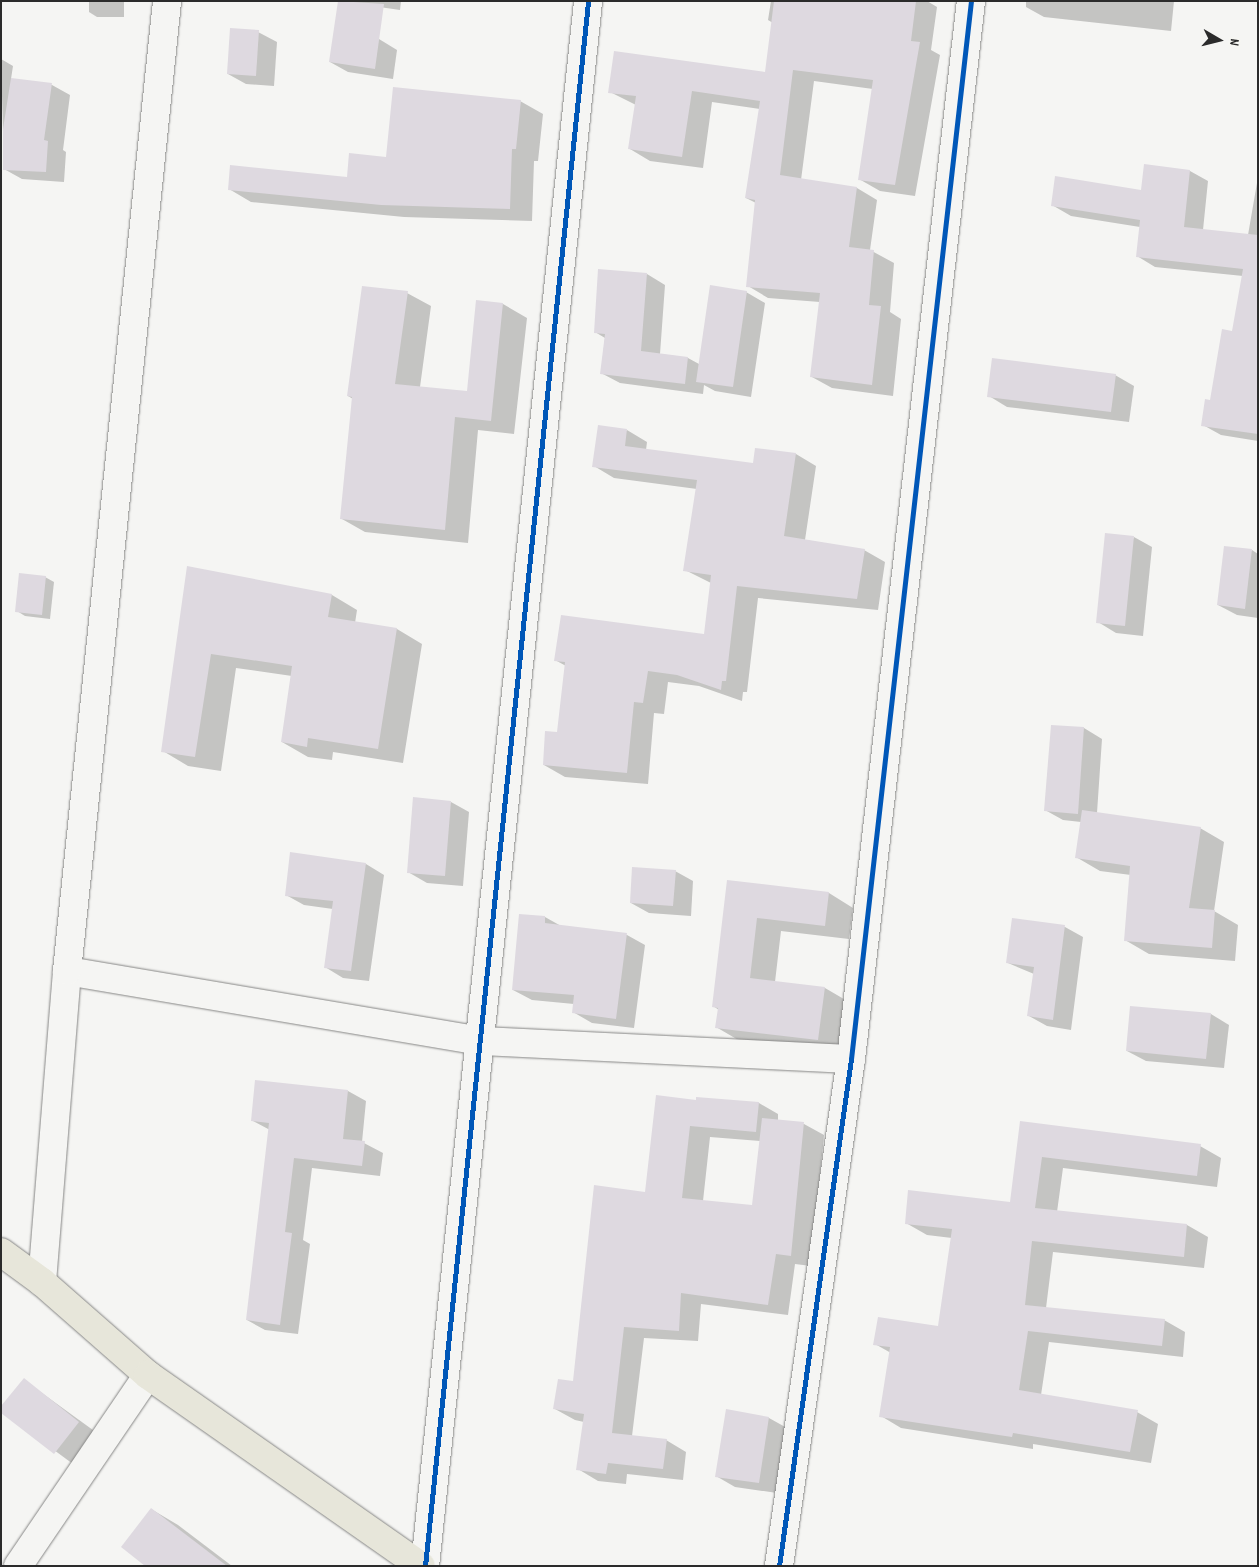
<!DOCTYPE html>
<html>
<head>
<meta charset="utf-8">
<style>
	body { margin:0 }
	#map { position:relative; width:1259px; height:1567px; overflow:hidden; background:#f5f5f3; font-family:Dekko,sans-serif }
	div>[style] { position:absolute }
	.shadow>* { inset:0; background:#0003 }
	.building>* { inset:0; background:#ded9e0 }
	.roads { filter:drop-shadow(0 0 1px #868685) drop-shadow(0 0 1px #868685) }
	.minor>* { height:28px; margin:-14px; padding:0 14px; transform-origin:14px; border-radius:14px; background:#f5f5f3 }
	.major>* { height:28px; margin:-14px; padding:0 14px; transform-origin:14px; border-radius:14px; background:#e7e6da }
	.cycleway>* { height:5px; margin:-2.5px; padding:0 2.5px; transform-origin:2.5px; border-radius:2.5px; background:#0057b8 }
	span { translate:-50% -50%; white-space:nowrap; text-align:center; line-height:1.15; -webkit-text-stroke:4.5px #f6f6f2; paint-order:stroke }
	.frame { position:absolute; inset:0; border:2px solid #2b2b2b; pointer-events:none }
	.north { position:absolute; left:1194px; top:15px; width:50px; height:50px; -webkit-text-stroke:4px #f6f6f2; paint-order:stroke; rotate:98deg; font-size:14px; font-weight:700; line-height:20px; text-align:center; color:#2b2b2b }
	.north::after { content:''; display:block; margin:auto; width:18px; height:22px; background:#2b2b2b; clip-path:polygon(50% 0,100% 100%,50% 72%,0 100%) }
</style>
</head>
<body>
<div id="map">
	<div class="shadow">
		<i style="clip-path:polygon(89px 1px,124px 1px,124px 17px,97px 17px,89px 12px)"></i>
		<i style="clip-path:polygon(338px 1px,401px 1px,400px 10px)"></i>
		<i style="clip-path:polygon(771px 1px,927px 1px,937px 7px,931px 50px,940px 55px,915px 196px,880px 191px,859px 179px,873px 89px,814px 81px,801px 180px,857px 188px,877px 200px,870px 250px,894px 263px,890px 312px,901px 319px,893px 396px,832px 388px,812px 377px,820px 302px,768px 298px,748px 286px,756px 203px,746px 198px,760px 109px,712px 102px,703px 168px,650px 161px,630px 149px,636px 105px,610px 92px,766px 73px,773px 23px,768px 20px)"></i>
		<i style="clip-path:polygon(1026px 1px,1174px 1px,1171px 31px,1044px 17px,1026px 7px)"></i>
		<i style="clip-path:polygon(258px 32px,277px 42px,274px 86px,246px 84px,228px 74px)"></i>
		<i style="clip-path:polygon(379px 39px,397px 50px,393px 79px,348px 72px,330px 62px)"></i>
		<i style="clip-path:polygon(1px 59px,13px 66px,11px 79px,52px 85px,70px 95px,63px 150px,66px 152px,64px 182px,22px 179px,4px 169px)"></i>
		<i style="clip-path:polygon(520px 101px,543px 114px,538px 161px,534px 161px,532px 221px,404px 217px,251px 202px,229px 189px,348px 178px)"></i>
		<i style="clip-path:polygon(1145px 165px,1190px 171px,1208px 181px,1203px 230px,1248px 235px,1258px 177px,1258px 441px,1221px 435px,1203px 425px,1233px 332px,1243px 276px,1155px 267px,1137px 256px,1140px 227px,1071px 216px,1052px 205px,1142px 191px)"></i>
		<i style="clip-path:polygon(647px 274px,665px 285px,660px 354px,688px 358px,699px 364px,746px 292px,765px 303px,751px 397px,715px 391px,704px 385px,703px 394px,620px 383px,601px 373px,605px 338px,595px 332px)"></i>
		<i style="clip-path:polygon(407px 293px,431px 306px,420px 387px,468px 393px,478px 301px,503px 304px,527px 318px,514px 434px,478px 430px,468px 543px,365px 532px,342px 519px,353px 399px,348px 396px)"></i>
		<i style="clip-path:polygon(1115px 375px,1134px 386px,1129px 422px,1007px 407px,989px 396px)"></i>
		<i style="clip-path:polygon(627px 430px,647px 442px,646px 450px,754px 465px,796px 454px,816px 466px,805px 540px,864px 550px,885px 562px,878px 610px,758px 598px,747px 692px,743px 692px,742px 701px,699px 686px,668px 682px,664px 714px,654px 713px,648px 784px,565px 777px,544px 765px,558px 733px,566px 666px,555px 660px,705px 636px,711px 583px,685px 570px,697px 489px,614px 478px,594px 466px)"></i>
		<i style="clip-path:polygon(1134px 537px,1152px 547px,1143px 636px,1116px 633px,1098px 622px)"></i>
		<i style="clip-path:polygon(1252px 550px,1258px 554px,1258px 618px,1237px 615px,1218px 605px)"></i>
		<i style="clip-path:polygon(188px 567px,332px 595px,357px 610px,355px 623px,397px 629px,422px 644px,403px 763px,333px 752px,332px 760px,308px 757px,282px 742px,292px 676px,236px 668px,221px 771px,188px 766px,163px 751px)"></i>
		<i style="clip-path:polygon(45px 577px,54px 582px,50px 619px,25px 616px,17px 611px)"></i>
		<i style="clip-path:polygon(1052px 726px,1084px 728px,1102px 739px,1097px 813px,1200px 828px,1224px 842px,1214px 911px,1238px 925px,1235px 961px,1149px 954px,1125px 940px,1131px 875px,1100px 871px,1076px 857px,1081px 822px,1063px 820px,1045px 810px)"></i>
		<i style="clip-path:polygon(451px 802px,469px 812px,463px 886px,427px 883px,408px 872px)"></i>
		<i style="clip-path:polygon(366px 864px,384px 875px,369px 981px,343px 978px,325px 967px,333px 909px,304px 905px,286px 895px)"></i>
		<i style="clip-path:polygon(675px 871px,693px 881px,691px 916px,649px 913px,631px 903px)"></i>
		<i style="clip-path:polygon(728px 881px,829px 893px,853px 908px,849px 939px,781px 931px,775px 982px,825px 988px,849px 1002px,843px 1053px,740px 1041px,716px 1027px,719px 1010px,713px 1006px)"></i>
		<i style="clip-path:polygon(545px 917px,561px 926px,627px 935px,645px 945px,634px 1028px,592px 1023px,573px 1012px,574px 1004px,532px 1000px,513px 990px)"></i>
		<i style="clip-path:polygon(1013px 919px,1065px 927px,1083px 937px,1071px 1030px,1047px 1026px,1029px 1016px,1034px 974px,1008px 963px)"></i>
		<i style="clip-path:polygon(1211px 1014px,1229px 1025px,1224px 1068px,1146px 1061px,1127px 1051px)"></i>
		<i style="clip-path:polygon(348px 1091px,366px 1101px,362px 1142px,383px 1153px,380px 1176px,312px 1168px,303px 1240px,310px 1244px,298px 1334px,265px 1330px,247px 1320px,270px 1130px,253px 1121px)"></i>
		<i style="clip-path:polygon(evenodd,697px 1102px,759px 1103px,778px 1114px,778px 1121px,804px 1124px,824px 1135px,811px 1266px,795px 1264px,788px 1315px,701px 1304px,698px 1341px,644px 1338px,632px 1436px,666px 1440px,686px 1452px,683px 1480px,627px 1474px,626px 1484px,598px 1481px,578px 1469px,584px 1422px,575px 1420px,555px 1409px,574px 1383px,646px 1193px,697px 1102px,710px 1137px,760px 1141px,753px 1206px,703px 1201px,710px 1137px)"></i>
		<i style="clip-path:polygon(1021px 1122px,1200px 1146px,1221px 1158px,1217px 1187px,1063px 1168px,1057px 1212px,1187px 1225px,1208px 1237px,1204px 1268px,1053px 1252px,1046px 1308px,1164px 1320px,1185px 1332px,1183px 1357px,1049px 1342px,1041px 1395px,1137px 1412px,1158px 1424px,1151px 1463px,1033px 1444px,1033px 1449px,901px 1428px,881px 1416px,891px 1353px,875px 1344px,939px 1327px,952px 1238px,927px 1235px,906px 1223px,1011px 1203px)"></i>
		<i style="clip-path:polygon(24px 1380px,97px 1433px,73px 1464px,1px 1411px)"></i>
		<i style="clip-path:polygon(727px 1411px,769px 1418px,787px 1428px,777px 1493px,735px 1487px,716px 1476px)"></i>
		<i style="clip-path:polygon(151px 1509px,178px 1525px,232px 1566px,147px 1566px)"></i>
	</div>
	<div class="building">
		<i style="clip-path:polygon(338px 1px,384px 4px,375px 69px,329px 62px)"></i>
		<i style="clip-path:polygon(774px 1px,916px 1px,911px 41px,920px 42px,895px 185px,858px 180px,873px 80px,793px 70px,780px 175px,857px 187px,849px 247px,874px 250px,869px 305px,881px 306px,872px 385px,810px 377px,820px 293px,746px 287px,755px 200px,745px 198px,760px 101px,692px 91px,682px 157px,628px 149px,636px 96px,608px 93px,614px 51px,765px 72px)"></i>
		<i style="clip-path:polygon(230px 28px,259px 30px,256px 76px,227px 74px)"></i>
		<i style="clip-path:polygon(11px 78px,52px 83px,44px 140px,48px 141px,46px 172px,3px 170px,3px 129px)"></i>
		<i style="clip-path:polygon(393px 87px,521px 100px,516px 149px,512px 149px,510px 209px,381px 205px,228px 190px,230px 165px,347px 177px,349px 153px,386px 157px)"></i>
		<i style="clip-path:polygon(1144px 164px,1190px 170px,1184px 227px,1258px 235px,1258px 434px,1201px 426px,1205px 399px,1210px 400px,1222px 329px,1232px 331px,1243px 269px,1136px 257px,1140px 220px,1051px 206px,1055px 176px,1141px 190px)"></i>
		<i style="clip-path:polygon(598px 269px,647px 273px,641px 351px,688px 357px,685px 384px,600px 374px,605px 334px,594px 333px)"></i>
		<i style="clip-path:polygon(710px 285px,747px 291px,733px 387px,696px 382px)"></i>
		<i style="clip-path:polygon(362px 286px,408px 291px,395px 384px,467px 391px,476px 300px,503px 303px,491px 421px,455px 417px,445px 530px,340px 519px,352px 397px,347px 396px)"></i>
		<i style="clip-path:polygon(992px 358px,1116px 374px,1111px 412px,987px 397px)"></i>
		<i style="clip-path:polygon(598px 425px,627px 429px,625px 446px,753px 463px,755px 448px,796px 453px,784px 536px,865px 549px,857px 599px,737px 586px,726px 681px,722px 681px,721px 690px,677px 675px,648px 671px,643px 703px,634px 702px,627px 773px,543px 765px,545px 731px,557px 732px,565px 662px,554px 661px,561px 615px,704px 634px,711px 575px,683px 571px,697px 480px,592px 467px)"></i>
		<i style="clip-path:polygon(1105px 533px,1134px 536px,1125px 626px,1096px 623px)"></i>
		<i style="clip-path:polygon(1224px 546px,1252px 549px,1245px 609px,1217px 605px)"></i>
		<i style="clip-path:polygon(187px 566px,332px 594px,328px 617px,397px 628px,378px 749px,308px 738px,307px 747px,281px 742px,292px 666px,211px 654px,195px 757px,161px 752px)"></i>
		<i style="clip-path:polygon(19px 573px,46px 576px,42px 615px,15px 612px)"></i>
		<i style="clip-path:polygon(1051px 725px,1084px 727px,1078px 814px,1044px 811px)"></i>
		<i style="clip-path:polygon(413px 797px,451px 801px,445px 876px,407px 873px)"></i>
		<i style="clip-path:polygon(1082px 810px,1201px 827px,1189px 908px,1215px 910px,1212px 948px,1124px 941px,1130px 866px,1075px 858px)"></i>
		<i style="clip-path:polygon(290px 852px,366px 863px,351px 971px,324px 968px,333px 901px,285px 896px)"></i>
		<i style="clip-path:polygon(632px 867px,676px 870px,673px 906px,630px 903px)"></i>
		<i style="clip-path:polygon(727px 880px,829px 892px,825px 926px,757px 918px,750px 978px,825px 987px,818px 1040px,715px 1028px,718px 1008px,712px 1007px)"></i>
		<i style="clip-path:polygon(519px 914px,545px 916px,545px 923px,627px 933px,616px 1019px,572px 1013px,574px 995px,512px 990px)"></i>
		<i style="clip-path:polygon(1012px 918px,1065px 925px,1053px 1020px,1027px 1016px,1034px 967px,1006px 963px)"></i>
		<i style="clip-path:polygon(1130px 1006px,1211px 1013px,1206px 1059px,1126px 1051px)"></i>
		<i style="clip-path:polygon(255px 1080px,348px 1090px,343px 1139px,365px 1141px,362px 1166px,294px 1158px,285px 1232px,292px 1233px,280px 1325px,246px 1320px,269px 1123px,251px 1121px)"></i>
		<i style="clip-path:polygon(656px 1095px,696px 1100px,696px 1097px,759px 1102px,756px 1132px,690px 1126px,682px 1198px,752px 1205px,762px 1118px,804px 1122px,791px 1256px,776px 1254px,768px 1305px,681px 1293px,679px 1331px,624px 1327px,612px 1433px,667px 1439px,663px 1469px,608px 1463px,606px 1474px,576px 1470px,584px 1414px,553px 1409px,558px 1379px,573px 1381px,594px 1185px,645px 1192px)"></i>
		<i style="clip-path:polygon(1020px 1121px,1201px 1144px,1197px 1176px,1042px 1157px,1035px 1208px,1187px 1224px,1184px 1257px,1032px 1241px,1025px 1305px,1165px 1319px,1162px 1346px,1028px 1331px,1019px 1390px,1138px 1410px,1130px 1452px,1013px 1433px,1012px 1437px,879px 1417px,890px 1347px,873px 1345px,878px 1317px,938px 1326px,952px 1229px,905px 1224px,908px 1190px,1010px 1202px)"></i>
		<i style="clip-path:polygon(24px 1378px,79px 1422px,54px 1454px,1px 1413px,1px 1406px)"></i>
		<i style="clip-path:polygon(726px 1409px,769px 1417px,759px 1483px,715px 1477px)"></i>
		<i style="clip-path:polygon(151px 1508px,227px 1566px,145px 1566px,121px 1547px)"></i>
	</div>
	<div class="roads">
		<div class="minor">
			<i style="left:67px;top:971px;width:420px;rotate:9.6deg"></i>
			<i style="left:481px;top:1041px;width:370px;rotate:2.8deg"></i>
			<i style="left:42px;top:1282px;width:312px;rotate:-85.4deg"></i>
			<i style="left:67px;top:971px;width:975px;rotate:-84.11deg"></i>
			<i style="left:18px;top:1566px;width:231px;rotate:-55.8deg"></i>
			<i style="left:425px;top:1566px;width:1573px;rotate:-84.05deg"></i>
			<i style="left:779px;top:1566px;width:512px;rotate:-81.92deg"></i>
			<i style="left:851px;top:1059px;width:1065px;rotate:-83.53deg"></i>
		</div>
		<div class="major">
			<i style="left:1px;top:1252px;width:51px;rotate:36.2deg"></i>
			<i style="left:42px;top:1282px;width:141px;rotate:41.3deg"></i>
			<i style="left:148px;top:1375px;width:333px;rotate:35deg"></i>
		</div>
	</div>
	<div class="cycleway">
		<i style="left:425px;top:1566px;width:1573px;rotate:-84.05deg"></i>
		<i style="left:779px;top:1566px;width:512px;rotate:-81.92deg"></i>
		<i style="left:851px;top:1059px;width:1065px;rotate:-83.53deg"></i>
	</div>
	<div class="frame"></div>
	<div class="north">N</div>
</div>
</body>
</html>
